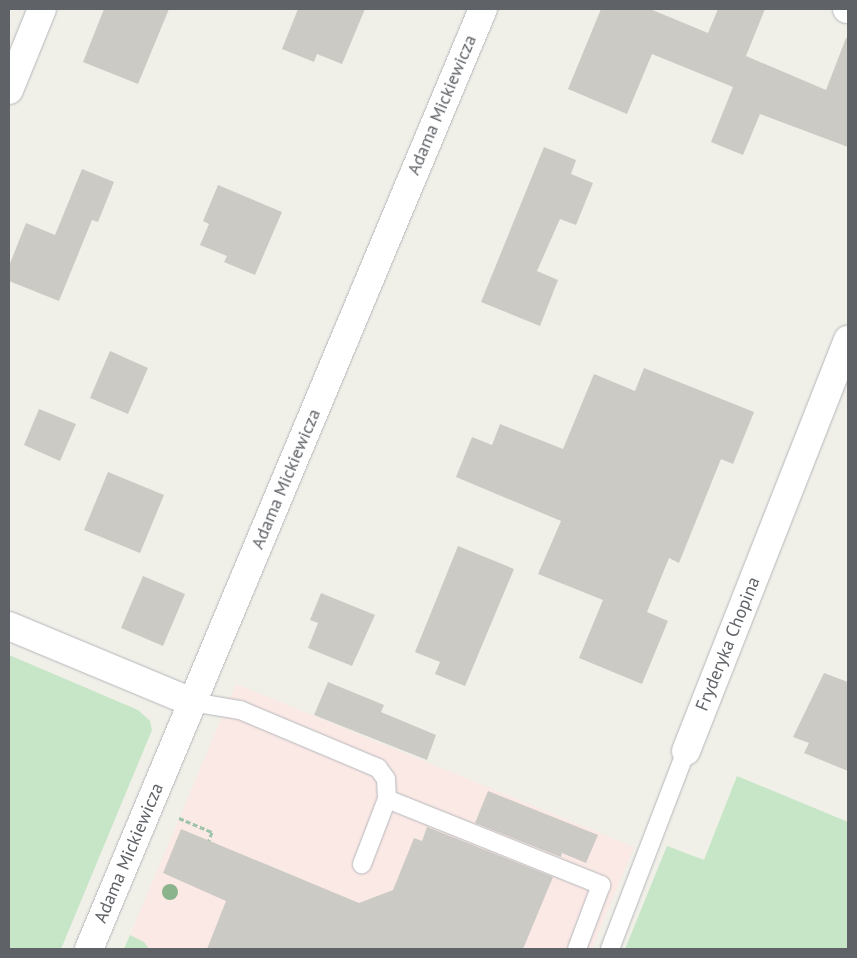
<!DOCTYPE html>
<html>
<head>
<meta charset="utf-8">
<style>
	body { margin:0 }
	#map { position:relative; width:857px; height:958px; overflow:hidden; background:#f0efe8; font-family:"PT Sans",sans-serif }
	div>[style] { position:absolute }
	.medical>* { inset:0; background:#fbe9e6 }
	.green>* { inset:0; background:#c6e6c7 }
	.building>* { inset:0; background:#cccac4 }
	.path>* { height:3px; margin-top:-1.5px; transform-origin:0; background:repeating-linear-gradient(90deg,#9ec4aa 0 5px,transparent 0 7.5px) }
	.roads { filter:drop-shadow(0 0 1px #b5b7bb) drop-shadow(0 0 1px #b5b7bb) }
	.service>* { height:18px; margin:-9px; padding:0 9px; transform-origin:9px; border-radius:9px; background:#fff }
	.minor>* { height:28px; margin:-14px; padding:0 14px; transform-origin:14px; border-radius:14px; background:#fff }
	.trees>* { width:16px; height:16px; margin:-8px; border-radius:50%; background:#8cb48c }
	span { translate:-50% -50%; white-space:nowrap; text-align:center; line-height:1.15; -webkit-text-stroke:4.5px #fff; paint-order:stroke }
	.street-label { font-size:18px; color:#5f6267 }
	.frame { position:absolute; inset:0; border:10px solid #5f6267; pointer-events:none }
</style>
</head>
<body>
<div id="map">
	<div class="medical">
		<i style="clip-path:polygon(236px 684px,634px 847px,592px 949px,124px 949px)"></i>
	</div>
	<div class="green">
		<i style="clip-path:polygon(9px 655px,138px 710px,150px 721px,152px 730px,61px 949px,9px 949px)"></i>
		<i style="clip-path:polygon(737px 776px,848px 822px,848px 949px,625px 949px,667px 846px,704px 860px)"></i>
		<i style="clip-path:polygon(130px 935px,144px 942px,149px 949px,124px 949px)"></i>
	</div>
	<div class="building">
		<i style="clip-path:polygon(104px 9px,169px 9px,138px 84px,83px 62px)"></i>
		<i style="clip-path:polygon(298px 9px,365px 9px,342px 64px,317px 54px,314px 62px,282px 49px)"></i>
		<i style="clip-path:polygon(601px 9px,650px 9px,708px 33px,718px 9px,765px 9px,746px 56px,826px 90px,846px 38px,848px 38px,848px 147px,760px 114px,743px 155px,711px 142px,733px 87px,652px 54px,627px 114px,568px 89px)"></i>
		<i style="clip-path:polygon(544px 147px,576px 160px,571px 174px,593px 183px,576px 225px,560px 219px,537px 271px,558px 280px,540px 326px,481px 302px)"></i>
		<i style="clip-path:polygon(82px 169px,114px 182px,98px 222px,92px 220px,59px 301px,9px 281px,9px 266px,26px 223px,55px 235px)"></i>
		<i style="clip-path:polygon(218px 185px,282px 212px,255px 275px,224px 262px,227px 256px,200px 245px,209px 224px,203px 221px)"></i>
		<i style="clip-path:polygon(110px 351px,148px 368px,128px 414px,90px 398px)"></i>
		<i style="clip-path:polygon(644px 368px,754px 412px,733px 464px,721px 459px,679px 563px,669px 558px,647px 612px,668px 621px,642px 684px,579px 658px,603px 600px,538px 574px,561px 521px,456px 477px,472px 437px,492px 445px,500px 424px,563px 449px,594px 374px,635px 391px)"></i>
		<i style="clip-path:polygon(39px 409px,76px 424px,60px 461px,24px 445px)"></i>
		<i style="clip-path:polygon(108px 472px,164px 495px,140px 553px,84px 530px)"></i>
		<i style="clip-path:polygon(458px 546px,514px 569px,465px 686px,435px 674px,440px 662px,415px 652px)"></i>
		<i style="clip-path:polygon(143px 576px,185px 594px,163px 646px,121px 628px)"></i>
		<i style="clip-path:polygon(321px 593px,375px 615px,352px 666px,308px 648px,318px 623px,310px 620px)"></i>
		<i style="clip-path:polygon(824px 673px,848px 682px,848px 771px,804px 753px,809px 743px,793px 737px)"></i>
		<i style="clip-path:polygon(328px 682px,384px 705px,381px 712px,436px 735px,427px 760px,314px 715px)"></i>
		<i style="clip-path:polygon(488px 791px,598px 835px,586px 863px,562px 853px,561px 857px,475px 823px)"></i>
		<i style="clip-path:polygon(427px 827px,553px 877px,523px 949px,207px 949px,226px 901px,163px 873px,181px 829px,359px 903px,393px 890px,414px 838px,422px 841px)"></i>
	</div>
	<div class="path">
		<i style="left:179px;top:818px;width:36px;rotate:23deg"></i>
		<i style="left:212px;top:832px;width:9px;rotate:111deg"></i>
	</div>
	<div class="roads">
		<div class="service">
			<i style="left:192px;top:702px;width:49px;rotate:9.5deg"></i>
			<i style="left:240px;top:710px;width:150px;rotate:22.8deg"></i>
			<i style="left:378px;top:768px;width:14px;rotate:54deg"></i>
			<i style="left:386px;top:779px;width:20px;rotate:87deg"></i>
			<i style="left:387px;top:799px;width:70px;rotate:111deg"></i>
			<i style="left:387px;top:799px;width:231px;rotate:21.9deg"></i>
			<i style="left:601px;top:885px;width:68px;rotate:110.6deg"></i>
			<i style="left:610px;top:949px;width:212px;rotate:-69deg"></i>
		</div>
		<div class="minor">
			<i style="left:847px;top:9px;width:1px"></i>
			<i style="left:9px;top:90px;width:87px;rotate:-67.8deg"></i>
			<i style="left:9px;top:626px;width:198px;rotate:22.6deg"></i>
			<i style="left:686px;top:751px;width:442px;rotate:-68.5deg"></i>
			<i style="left:89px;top:949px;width:1019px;rotate:-67.26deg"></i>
		</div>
	</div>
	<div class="trees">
		<i style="left:170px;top:892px"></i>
	</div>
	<div class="street-label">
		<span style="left:442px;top:105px;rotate:-67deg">Adama Mickiewicza</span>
		<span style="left:286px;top:479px;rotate:-67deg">Adama Mickiewicza</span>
		<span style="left:728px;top:644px;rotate:-68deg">Fryderyka Chopina</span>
		<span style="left:129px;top:853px;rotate:-67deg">Adama Mickiewicza</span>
	</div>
	<div class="frame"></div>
</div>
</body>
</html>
